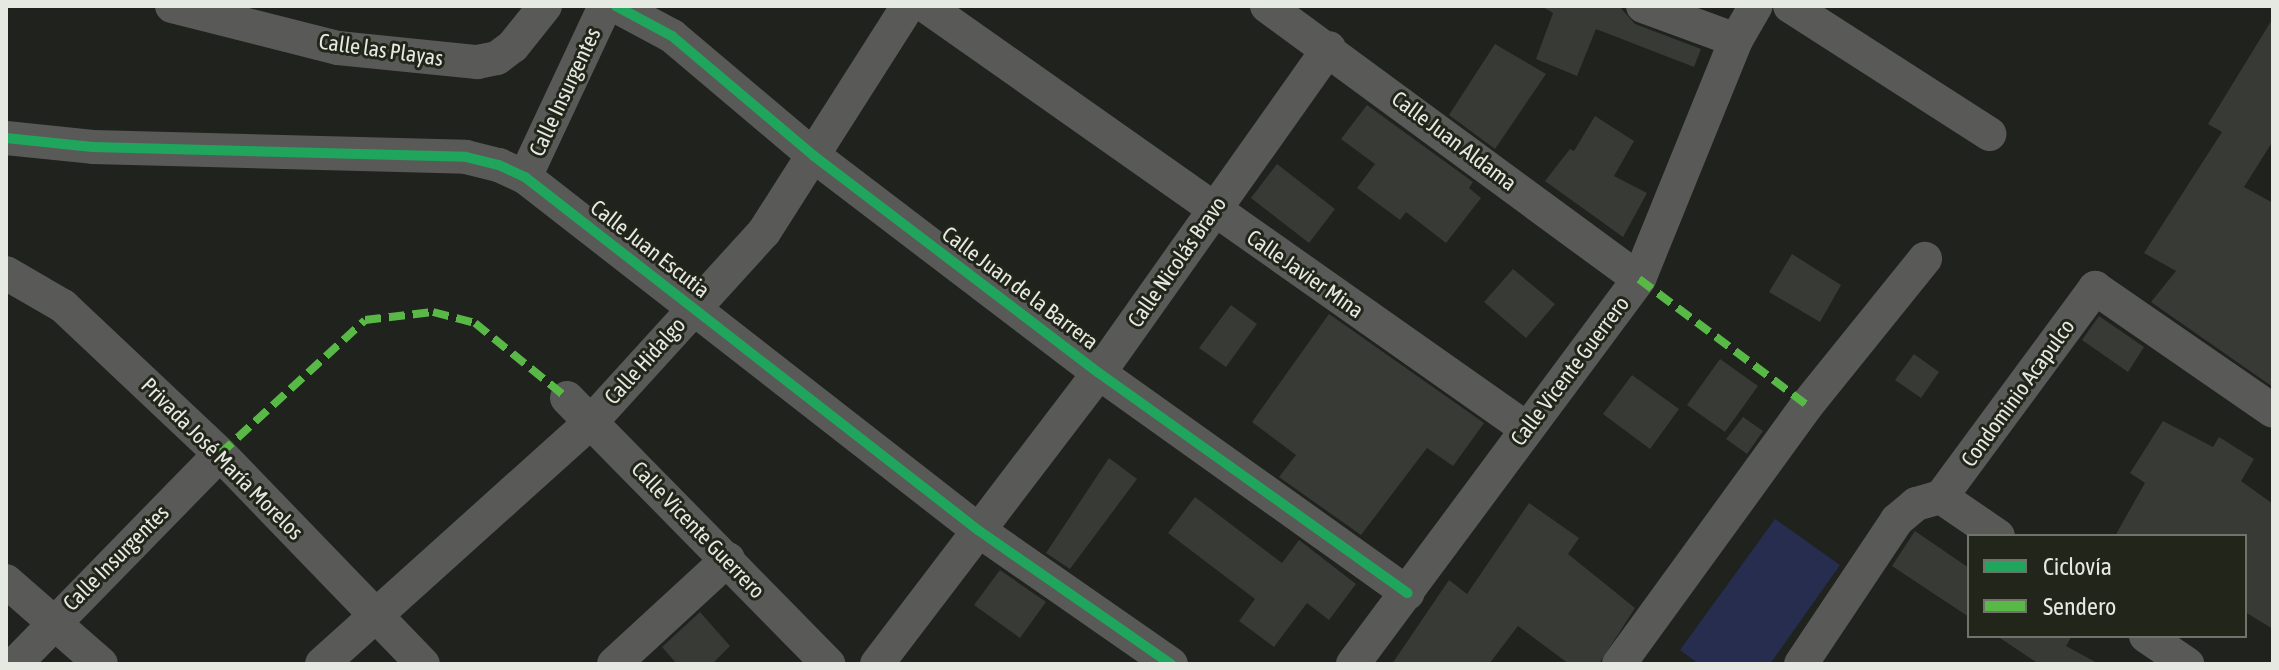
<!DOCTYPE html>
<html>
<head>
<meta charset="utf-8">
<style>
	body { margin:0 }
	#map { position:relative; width:2279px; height:670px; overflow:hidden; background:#20221d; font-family:"Asap Condensed",sans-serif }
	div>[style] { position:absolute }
	.green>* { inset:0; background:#262d4f }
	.building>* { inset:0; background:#383a35 }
	.street>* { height:34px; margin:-17px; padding:0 17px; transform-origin:17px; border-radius:17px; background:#595a58 }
	.quiet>* { height:8px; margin-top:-4px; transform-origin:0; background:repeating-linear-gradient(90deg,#58b947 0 16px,transparent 0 24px) }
	.cycleway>* { height:10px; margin:-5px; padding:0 5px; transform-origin:5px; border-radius:5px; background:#20a55d }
	span { translate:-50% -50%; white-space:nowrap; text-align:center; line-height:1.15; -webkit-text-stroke:6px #21251a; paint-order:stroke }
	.street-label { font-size:22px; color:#e6e9e1 }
	.frame { position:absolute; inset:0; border:8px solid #e6e9e1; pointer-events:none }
	.legend { position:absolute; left:1967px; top:534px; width:280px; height:104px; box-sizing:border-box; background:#21251a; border:2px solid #70736a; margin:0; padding:10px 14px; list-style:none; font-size:24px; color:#e6e9e1 }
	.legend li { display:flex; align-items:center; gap:16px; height:40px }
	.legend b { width:40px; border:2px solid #70736a }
</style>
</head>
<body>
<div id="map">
	<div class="green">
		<i style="clip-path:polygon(1775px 519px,1840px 565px,1770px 664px,1699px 664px,1680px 650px)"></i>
	</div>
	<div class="building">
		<i style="clip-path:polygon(1541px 6px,1619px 6px,1635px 24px,1701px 49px,1694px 67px,1596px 29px,1577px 76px,1536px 59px,1553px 13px)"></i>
		<i style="clip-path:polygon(2273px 18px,2273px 141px,2244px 187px,2273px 203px,2273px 387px,2151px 302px,2176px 271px,2144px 253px,2222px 132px,2208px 124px)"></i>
		<i style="clip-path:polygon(1495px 44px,1546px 74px,1495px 149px,1449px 115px)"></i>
		<i style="clip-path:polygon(1367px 105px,1473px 182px,1469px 188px,1481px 198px,1446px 243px,1406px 212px,1400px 220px,1357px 188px,1375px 164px,1341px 139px)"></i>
		<i style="clip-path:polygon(1595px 116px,1634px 141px,1614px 176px,1647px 193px,1623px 237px,1545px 181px,1570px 149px,1574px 151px)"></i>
		<i style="clip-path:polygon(1277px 164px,1335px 209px,1309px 243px,1251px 198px)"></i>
		<i style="clip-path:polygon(1792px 254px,1841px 285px,1820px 322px,1769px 292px)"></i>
		<i style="clip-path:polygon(1513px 269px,1555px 304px,1526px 338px,1484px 302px)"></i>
		<i style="clip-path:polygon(1231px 305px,1257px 324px,1226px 367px,1199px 348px)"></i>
		<i style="clip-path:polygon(1329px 314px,1484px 423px,1453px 466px,1427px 448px,1361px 535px,1279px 477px,1296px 455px,1252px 422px)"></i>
		<i style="clip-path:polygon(2099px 316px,2144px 347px,2128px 372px,2082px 340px)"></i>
		<i style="clip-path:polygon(1914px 354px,1939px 372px,1921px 398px,1895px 380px)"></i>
		<i style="clip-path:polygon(1720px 359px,1758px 386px,1725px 432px,1687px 405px)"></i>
		<i style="clip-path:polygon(1632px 375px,1679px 409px,1650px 449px,1603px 414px)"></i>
		<i style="clip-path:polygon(1743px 417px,1763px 431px,1747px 454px,1726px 439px)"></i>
		<i style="clip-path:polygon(2163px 421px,2213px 447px,2219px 437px,2254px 459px,2241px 481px,2273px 504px,2273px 629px,2245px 612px,2245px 536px,2115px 536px,2145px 483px,2130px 473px)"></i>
		<i style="clip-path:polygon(1109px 458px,1137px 479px,1070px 569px,1046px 553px)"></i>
		<i style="clip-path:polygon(1195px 497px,1282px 563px,1299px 540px,1356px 584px,1329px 620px,1307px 603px,1274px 647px,1239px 621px,1255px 599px,1168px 533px)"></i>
		<i style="clip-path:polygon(1529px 503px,1579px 538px,1568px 554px,1635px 608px,1599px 664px,1569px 664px,1518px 626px,1489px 664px,1392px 664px,1449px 580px,1467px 594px)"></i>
		<i style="clip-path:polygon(1915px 531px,1969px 568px,1969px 617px,1892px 566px)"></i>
		<i style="clip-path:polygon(1000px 570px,1046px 602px,1020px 638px,974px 605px)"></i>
		<i style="clip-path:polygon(700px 612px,730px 646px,712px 664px,677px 664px,662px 647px)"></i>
		<i style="clip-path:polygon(1997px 636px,2072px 636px,2066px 646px,2099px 664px,2039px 664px)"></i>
	</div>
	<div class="street">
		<i style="left:172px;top:6px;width:171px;rotate:14.2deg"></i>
		<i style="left:338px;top:48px;width:140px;rotate:5.8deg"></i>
		<i style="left:477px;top:62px;width:20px;rotate:-11deg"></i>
		<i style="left:497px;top:58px;width:20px;rotate:-37deg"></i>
		<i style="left:513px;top:46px;width:51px;rotate:-51.3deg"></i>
		<i style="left:616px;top:6px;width:64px;rotate:28.2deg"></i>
		<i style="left:672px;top:36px;width:186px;rotate:40.2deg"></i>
		<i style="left:814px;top:156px;width:358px;rotate:37.3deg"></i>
		<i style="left:1099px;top:373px;width:379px;rotate:35.5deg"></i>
		<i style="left:926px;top:6px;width:735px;rotate:35.14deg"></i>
		<i style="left:1267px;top:6px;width:461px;rotate:36.3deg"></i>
		<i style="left:1643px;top:6px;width:99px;rotate:20.1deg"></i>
		<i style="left:1790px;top:6px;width:237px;rotate:32.7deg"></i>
		<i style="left:6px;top:138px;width:87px;rotate:5.9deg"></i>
		<i style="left:93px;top:147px;width:373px;rotate:1.5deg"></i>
		<i style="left:466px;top:157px;width:34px;rotate:14deg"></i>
		<i style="left:499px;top:165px;width:29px;rotate:25deg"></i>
		<i style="left:525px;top:177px;width:574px;rotate:37.93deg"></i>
		<i style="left:978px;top:530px;width:235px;rotate:34.8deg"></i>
		<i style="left:525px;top:177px;width:189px;rotate:-64.9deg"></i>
		<i style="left:6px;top:273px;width:66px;rotate:30.1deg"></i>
		<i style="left:63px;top:306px;width:216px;rotate:43.3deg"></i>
		<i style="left:220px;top:454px;width:292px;rotate:46deg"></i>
		<i style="left:567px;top:398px;width:373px;rotate:45.5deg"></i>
		<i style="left:1941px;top:497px;width:260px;rotate:-53.6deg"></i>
		<i style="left:2095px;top:288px;width:216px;rotate:34.6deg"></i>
		<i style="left:1941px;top:497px;width:69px;rotate:34.4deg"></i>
		<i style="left:6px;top:581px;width:126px;rotate:41.1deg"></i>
		<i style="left:2146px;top:636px;width:50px;rotate:34.3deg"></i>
		<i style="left:15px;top:664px;width:293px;rotate:-45.7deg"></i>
		<i style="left:322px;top:664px;width:362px;rotate:-42deg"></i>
		<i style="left:591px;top:422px;width:257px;rotate:-47.7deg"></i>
		<i style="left:764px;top:232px;width:268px;rotate:-57.5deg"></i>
		<i style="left:614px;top:664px;width:155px;rotate:-42.6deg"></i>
		<i style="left:877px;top:664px;width:366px;rotate:-52.7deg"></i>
		<i style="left:1099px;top:373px;width:398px;rotate:-54.7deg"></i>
		<i style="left:1353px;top:664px;width:480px;rotate:-53.4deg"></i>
		<i style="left:1639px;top:279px;width:258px;rotate:-67.9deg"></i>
		<i style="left:1736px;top:40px;width:39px;rotate:-60deg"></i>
		<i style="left:1619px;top:664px;width:320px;rotate:-54deg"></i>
		<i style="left:1807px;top:405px;width:188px;rotate:-51.1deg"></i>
		<i style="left:1801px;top:664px;width:173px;rotate:-56.3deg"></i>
		<i style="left:1897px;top:520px;width:25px;rotate:-40deg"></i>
		<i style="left:1916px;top:504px;width:26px;rotate:-16deg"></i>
	</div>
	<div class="quiet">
		<i style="left:1639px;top:279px;width:210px;rotate:36.9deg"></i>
		<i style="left:220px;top:454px;width:197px;rotate:-42.7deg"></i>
		<i style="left:365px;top:320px;width:68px;rotate:-6.7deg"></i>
		<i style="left:433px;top:312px;width:43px;rotate:14.7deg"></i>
		<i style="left:475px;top:323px;width:119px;rotate:39.2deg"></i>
	</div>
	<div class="cycleway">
		<i style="left:616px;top:6px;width:64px;rotate:28.2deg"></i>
		<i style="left:672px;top:36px;width:186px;rotate:40.2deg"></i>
		<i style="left:814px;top:156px;width:358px;rotate:37.3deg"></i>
		<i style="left:1099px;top:373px;width:379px;rotate:35.5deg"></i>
		<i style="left:6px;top:138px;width:87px;rotate:5.9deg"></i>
		<i style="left:93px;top:147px;width:373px;rotate:1.5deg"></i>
		<i style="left:466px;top:157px;width:34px;rotate:14deg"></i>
		<i style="left:499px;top:165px;width:29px;rotate:25deg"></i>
		<i style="left:525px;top:177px;width:574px;rotate:37.93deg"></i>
		<i style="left:978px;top:530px;width:235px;rotate:34.8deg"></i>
	</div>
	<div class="street-label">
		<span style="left:381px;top:50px;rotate:8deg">Calle las Playas</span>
		<span style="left:565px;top:92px;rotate:-65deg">Calle Insurgentes</span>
		<span style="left:1454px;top:141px;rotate:37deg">Calle Juan Aldama</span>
		<span style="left:650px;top:249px;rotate:38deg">Calle Juan Escutia</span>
		<span style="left:1177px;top:262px;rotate:-55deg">Calle Nicolás Bravo</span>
		<span style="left:1305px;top:274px;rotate:35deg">Calle Javier Mina</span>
		<span style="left:1020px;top:288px;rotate:37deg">Calle Juan de la Barrera</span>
		<span style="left:645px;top:361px;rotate:-48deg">Calle Hidalgo</span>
		<span style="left:1570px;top:371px;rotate:-53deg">Calle Vicente Guerrero</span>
		<span style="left:2018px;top:393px;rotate:-54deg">Condominio Acapulco</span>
		<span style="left:222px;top:459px;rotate:45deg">Privada José María Morelos</span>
		<span style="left:698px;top:530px;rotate:46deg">Calle Vicente Guerrero</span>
		<span style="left:116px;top:558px;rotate:-45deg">Calle Insurgentes</span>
	</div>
	<div class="frame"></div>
	<ul class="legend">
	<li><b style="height:10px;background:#20a55d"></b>Ciclovía</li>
	<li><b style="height:10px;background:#58b947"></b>Sendero</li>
	</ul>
</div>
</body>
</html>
